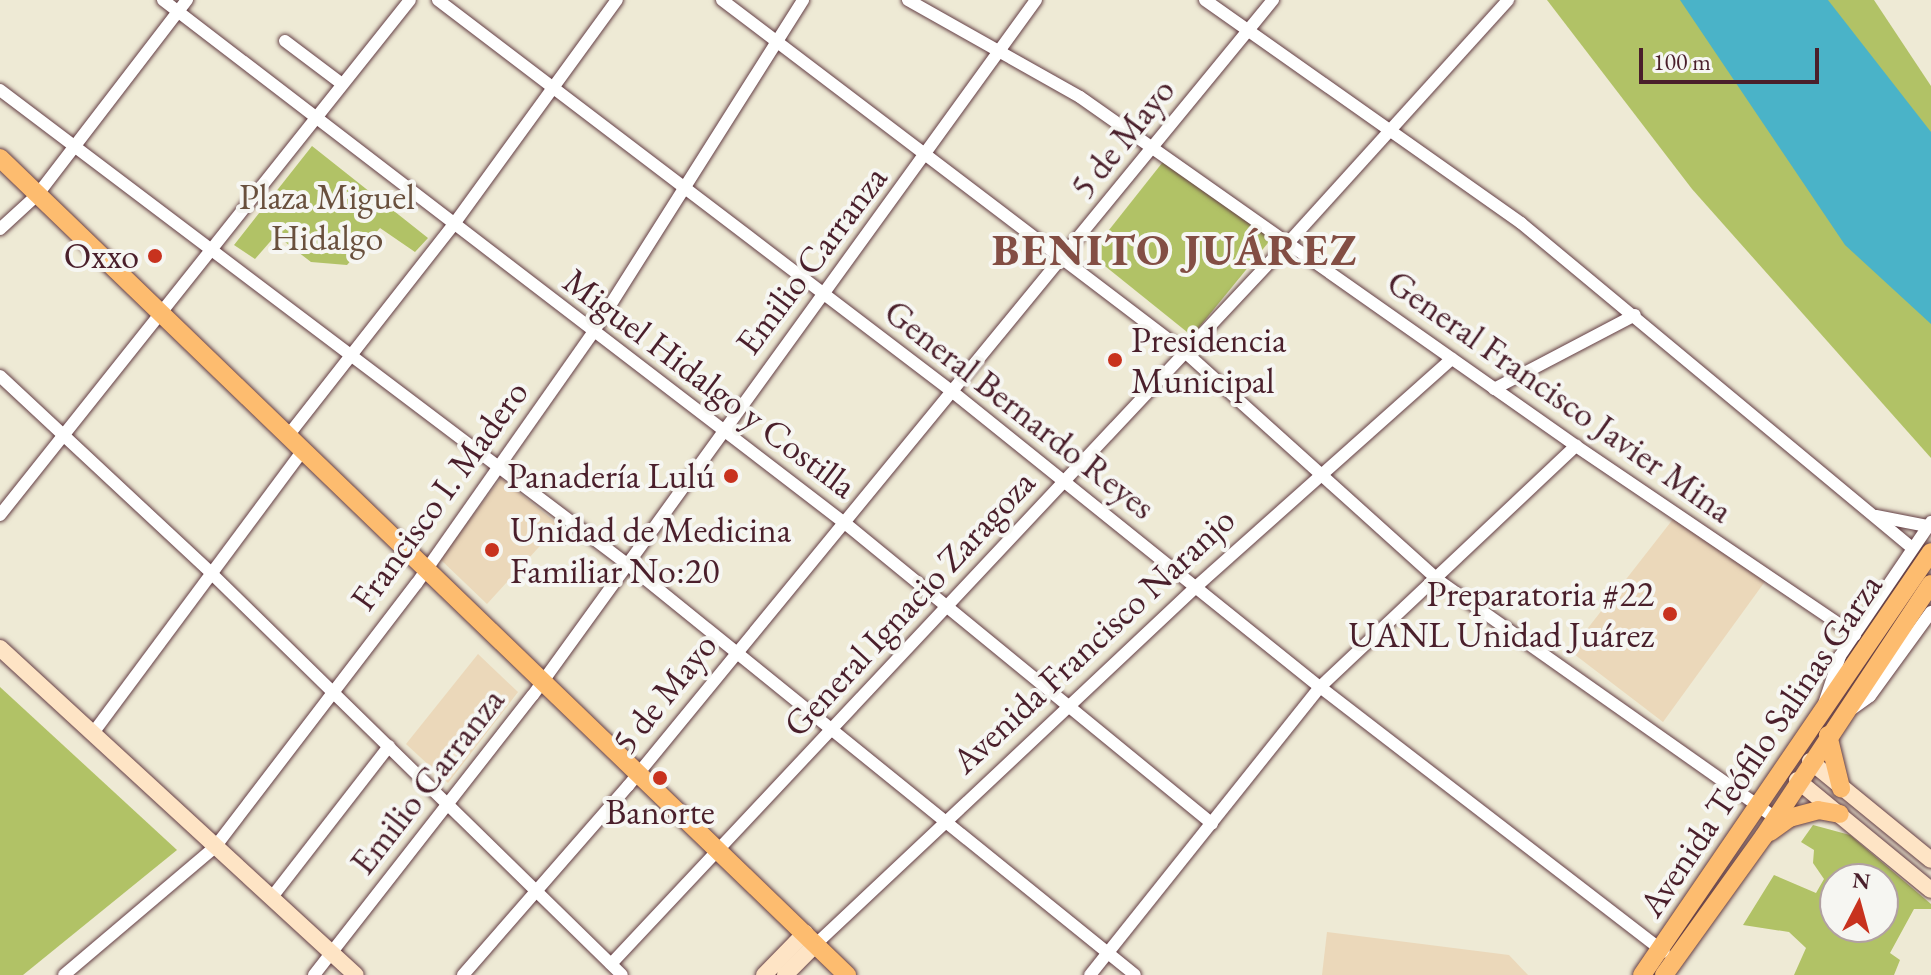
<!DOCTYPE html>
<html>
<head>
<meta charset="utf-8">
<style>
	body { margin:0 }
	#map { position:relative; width:1931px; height:975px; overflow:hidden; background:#eeead5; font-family:"EB Garamond",serif }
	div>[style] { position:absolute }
	.built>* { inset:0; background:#ebd8ba }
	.green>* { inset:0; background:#b1c266 }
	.water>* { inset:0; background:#4ab3c8 }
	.roads { filter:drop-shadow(0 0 2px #633d44) drop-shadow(0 0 2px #633d44) }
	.street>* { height:12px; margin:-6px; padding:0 6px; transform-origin:6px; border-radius:6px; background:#fff }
	.secondary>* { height:16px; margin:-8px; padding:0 8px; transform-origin:8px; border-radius:8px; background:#fee4c5 }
	.primary>* { height:18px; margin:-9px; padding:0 9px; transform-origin:9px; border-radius:9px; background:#fdbc6f }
	.dots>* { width:22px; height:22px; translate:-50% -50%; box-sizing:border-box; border:4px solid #f6f6f2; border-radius:50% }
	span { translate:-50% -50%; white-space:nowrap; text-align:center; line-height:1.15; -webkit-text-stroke:8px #f6f6f2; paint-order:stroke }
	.street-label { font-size:36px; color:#4a1f2b }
	.park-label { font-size:36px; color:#69503d }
	.poi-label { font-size:36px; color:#4a1f2b }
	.right { translate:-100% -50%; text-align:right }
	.left { translate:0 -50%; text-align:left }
	.district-label { font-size:44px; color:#834e44; font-weight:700; letter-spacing:2px }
	.north { position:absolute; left:1819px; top:863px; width:80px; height:80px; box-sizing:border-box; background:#f6f6f2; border:2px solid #b1a0a2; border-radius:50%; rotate:6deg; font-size:22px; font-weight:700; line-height:32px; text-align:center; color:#4a1f2b }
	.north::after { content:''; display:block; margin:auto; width:28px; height:36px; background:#c8321e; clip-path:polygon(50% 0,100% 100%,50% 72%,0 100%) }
	.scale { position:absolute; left:1639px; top:48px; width:180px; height:36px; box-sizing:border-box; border:4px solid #4a1f2b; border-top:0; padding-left:10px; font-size:24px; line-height:28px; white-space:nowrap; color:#4a1f2b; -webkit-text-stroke:6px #f6f6f2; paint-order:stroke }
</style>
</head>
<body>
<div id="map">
	<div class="built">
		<i style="clip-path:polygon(501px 478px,559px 525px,487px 604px,440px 559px)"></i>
		<i style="clip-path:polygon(1677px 514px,1769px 576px,1663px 722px,1570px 651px)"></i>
		<i style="clip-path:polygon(478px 654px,518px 692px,448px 783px,406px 744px)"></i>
		<i style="clip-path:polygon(1327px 932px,1509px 955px,1528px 975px,1322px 975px)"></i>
	</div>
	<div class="green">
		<i style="clip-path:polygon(1547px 0,1874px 0,1931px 86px,1931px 458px,1692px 189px)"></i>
		<i style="clip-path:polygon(312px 146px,428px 238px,415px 252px,380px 228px,347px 265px,311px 262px,276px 235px,255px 259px,234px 245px)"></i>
		<i style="clip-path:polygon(1166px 158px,1272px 238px,1192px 336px,1090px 254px)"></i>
		<i style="clip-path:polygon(0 687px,177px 850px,23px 975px,0 975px)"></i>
		<i style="clip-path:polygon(evenodd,1813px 825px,1850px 835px,1931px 904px,1931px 909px,1914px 909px,1890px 953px,1900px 960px,1894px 975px,1794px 975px,1806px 948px,1789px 932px,1743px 925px,1774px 875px,1816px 893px,1824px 879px,1813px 863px,1814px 850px,1801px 842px,1813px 825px,1835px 879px,1883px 879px,1883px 927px,1835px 927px,1835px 879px)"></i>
	</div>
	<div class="water">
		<i style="clip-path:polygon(1680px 0,1828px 0,1931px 132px,1931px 324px,1845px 245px)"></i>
	</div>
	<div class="roads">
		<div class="street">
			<i style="left:163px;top:0;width:861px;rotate:37.5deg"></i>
			<i style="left:846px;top:524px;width:473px;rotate:39.3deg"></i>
			<i style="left:438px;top:0;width:649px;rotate:37.29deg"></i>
			<i style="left:954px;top:393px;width:469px;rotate:38.8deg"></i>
			<i style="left:1320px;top:687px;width:434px;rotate:37.6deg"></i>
			<i style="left:722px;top:0;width:582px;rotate:37.24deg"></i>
			<i style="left:1185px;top:352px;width:341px;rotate:42deg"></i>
			<i style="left:1438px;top:580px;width:413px;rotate:35.2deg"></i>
			<i style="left:908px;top:0;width:197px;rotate:29.4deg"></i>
			<i style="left:1080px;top:97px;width:606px;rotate:35.13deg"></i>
			<i style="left:1576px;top:446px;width:337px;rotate:34.1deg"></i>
			<i style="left:1205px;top:0;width:387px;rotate:35.2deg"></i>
			<i style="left:1521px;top:223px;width:507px;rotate:39.72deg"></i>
			<i style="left:285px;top:41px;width:71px;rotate:37deg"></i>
			<i style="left:0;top:90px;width:786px;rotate:37.09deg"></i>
			<i style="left:627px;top:564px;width:653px;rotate:38.97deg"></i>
			<i style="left:0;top:229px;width:52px;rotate:-42.6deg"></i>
			<i style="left:38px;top:194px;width:245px;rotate:-52.5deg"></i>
			<i style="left:0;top:376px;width:287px;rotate:43deg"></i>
			<i style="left:210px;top:572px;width:576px;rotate:44.37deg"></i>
			<i style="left:1494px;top:389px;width:159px;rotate:-27.7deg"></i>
			<i style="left:287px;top:437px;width:271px;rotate:-51.9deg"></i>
			<i style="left:454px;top:224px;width:277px;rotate:-54deg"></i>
			<i style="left:0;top:515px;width:658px;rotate:-51.48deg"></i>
			<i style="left:1876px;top:516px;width:52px;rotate:11.1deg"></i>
			<i style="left:1823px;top:707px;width:54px;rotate:-71.6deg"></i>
			<i style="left:1840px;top:656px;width:162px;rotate:-55.8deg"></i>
			<i style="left:1852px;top:709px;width:22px;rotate:-36deg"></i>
			<i style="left:1870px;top:696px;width:104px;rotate:-54deg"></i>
			<i style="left:93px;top:733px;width:352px;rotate:-53.4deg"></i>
			<i style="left:272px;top:897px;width:191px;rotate:-52.2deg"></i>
			<i style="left:816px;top:944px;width:524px;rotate:-43.22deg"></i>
			<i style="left:1198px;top:585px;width:340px;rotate:-41.7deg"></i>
			<i style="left:611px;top:964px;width:988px;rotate:-46.81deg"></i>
			<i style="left:1287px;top:244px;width:329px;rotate:-47.8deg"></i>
			<i style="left:64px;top:975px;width:198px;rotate:-40.3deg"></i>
			<i style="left:215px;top:847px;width:332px;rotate:-52.6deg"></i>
			<i style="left:417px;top:583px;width:304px;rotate:-54.9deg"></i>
			<i style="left:592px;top:334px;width:395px;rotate:-57.7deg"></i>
			<i style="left:314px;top:975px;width:355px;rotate:-52deg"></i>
			<i style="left:533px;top:695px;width:858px;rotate:-54.11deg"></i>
			<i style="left:463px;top:975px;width:251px;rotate:-48.9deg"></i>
			<i style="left:628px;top:786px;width:1017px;rotate:-50.63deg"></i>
			<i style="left:1090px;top:975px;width:369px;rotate:-51.4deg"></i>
			<i style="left:1320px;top:687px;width:352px;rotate:-43.3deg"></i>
		</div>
		<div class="secondary">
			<i style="left:0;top:648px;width:483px;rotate:42.6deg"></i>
			<i style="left:1810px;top:761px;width:156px;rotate:39.3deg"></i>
			<i style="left:1797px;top:780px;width:173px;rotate:39.4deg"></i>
			<i style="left:764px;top:975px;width:59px;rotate:-45.7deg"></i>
			<i style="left:785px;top:975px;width:44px;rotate:-45deg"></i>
		</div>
		<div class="primary">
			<i style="left:0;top:158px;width:1177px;rotate:43.97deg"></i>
			<i style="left:1828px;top:735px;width:55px;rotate:76.2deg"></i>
			<i style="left:1770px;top:832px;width:24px;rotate:-36deg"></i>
			<i style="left:1789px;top:818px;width:30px;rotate:-15deg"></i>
			<i style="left:1818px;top:810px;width:22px;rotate:10deg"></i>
			<i style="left:1642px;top:975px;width:512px;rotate:-55.66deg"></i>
			<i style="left:1664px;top:975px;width:171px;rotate:-54.3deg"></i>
			<i style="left:1764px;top:836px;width:302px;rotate:-56.5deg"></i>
		</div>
	</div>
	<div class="dots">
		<i style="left:155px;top:256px;background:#c8321e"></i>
		<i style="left:1115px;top:360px;background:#c8321e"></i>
		<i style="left:731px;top:476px;background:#c8321e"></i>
		<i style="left:492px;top:550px;background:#c8321e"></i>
		<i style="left:1670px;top:614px;background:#c8321e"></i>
		<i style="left:660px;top:778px;background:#c8321e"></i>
	</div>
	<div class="street-label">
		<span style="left:1122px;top:138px;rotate:-51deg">5 de Mayo</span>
		<span style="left:811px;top:260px;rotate:-53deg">Emilio Carranza</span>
		<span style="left:710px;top:383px;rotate:37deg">Miguel Hidalgo y Costilla</span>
		<span style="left:1560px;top:396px;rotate:35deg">General Francisco Javier Mina</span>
		<span style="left:1020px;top:409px;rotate:38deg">General Bernardo Reyes</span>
		<span style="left:439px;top:495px;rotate:-54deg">Francisco I. Madero</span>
		<span style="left:909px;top:603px;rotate:-47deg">General Ignacio Zaragoza</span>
		<span style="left:1093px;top:640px;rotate:-43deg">Avenida Francisco Naranjo</span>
		<span style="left:664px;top:693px;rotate:-51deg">5 de Mayo</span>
		<span style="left:1760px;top:745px;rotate:-56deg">Avenida Teófilo Salinas Garza</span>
		<span style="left:427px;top:781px;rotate:-52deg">Emilio Carranza</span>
	</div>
	<div class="park-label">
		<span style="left:327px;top:217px">Plaza Miguel<br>Hidalgo</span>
	</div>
	<div class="poi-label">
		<span class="right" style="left:139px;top:256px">Oxxo</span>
		<span class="left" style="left:1131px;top:360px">Presidencia<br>Municipal</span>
		<span class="right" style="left:715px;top:476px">Panadería Lulú</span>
		<span class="left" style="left:510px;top:550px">Unidad de Medicina<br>Familiar No:20</span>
		<span class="right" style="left:1654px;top:614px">Preparatoria #22<br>UANL Unidad Juárez</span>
		<span style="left:660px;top:812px">Banorte</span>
	</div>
	<div class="district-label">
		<span style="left:1175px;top:250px">BENITO JUÁREZ</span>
	</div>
	<div class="north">N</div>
	<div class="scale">100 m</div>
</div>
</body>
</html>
